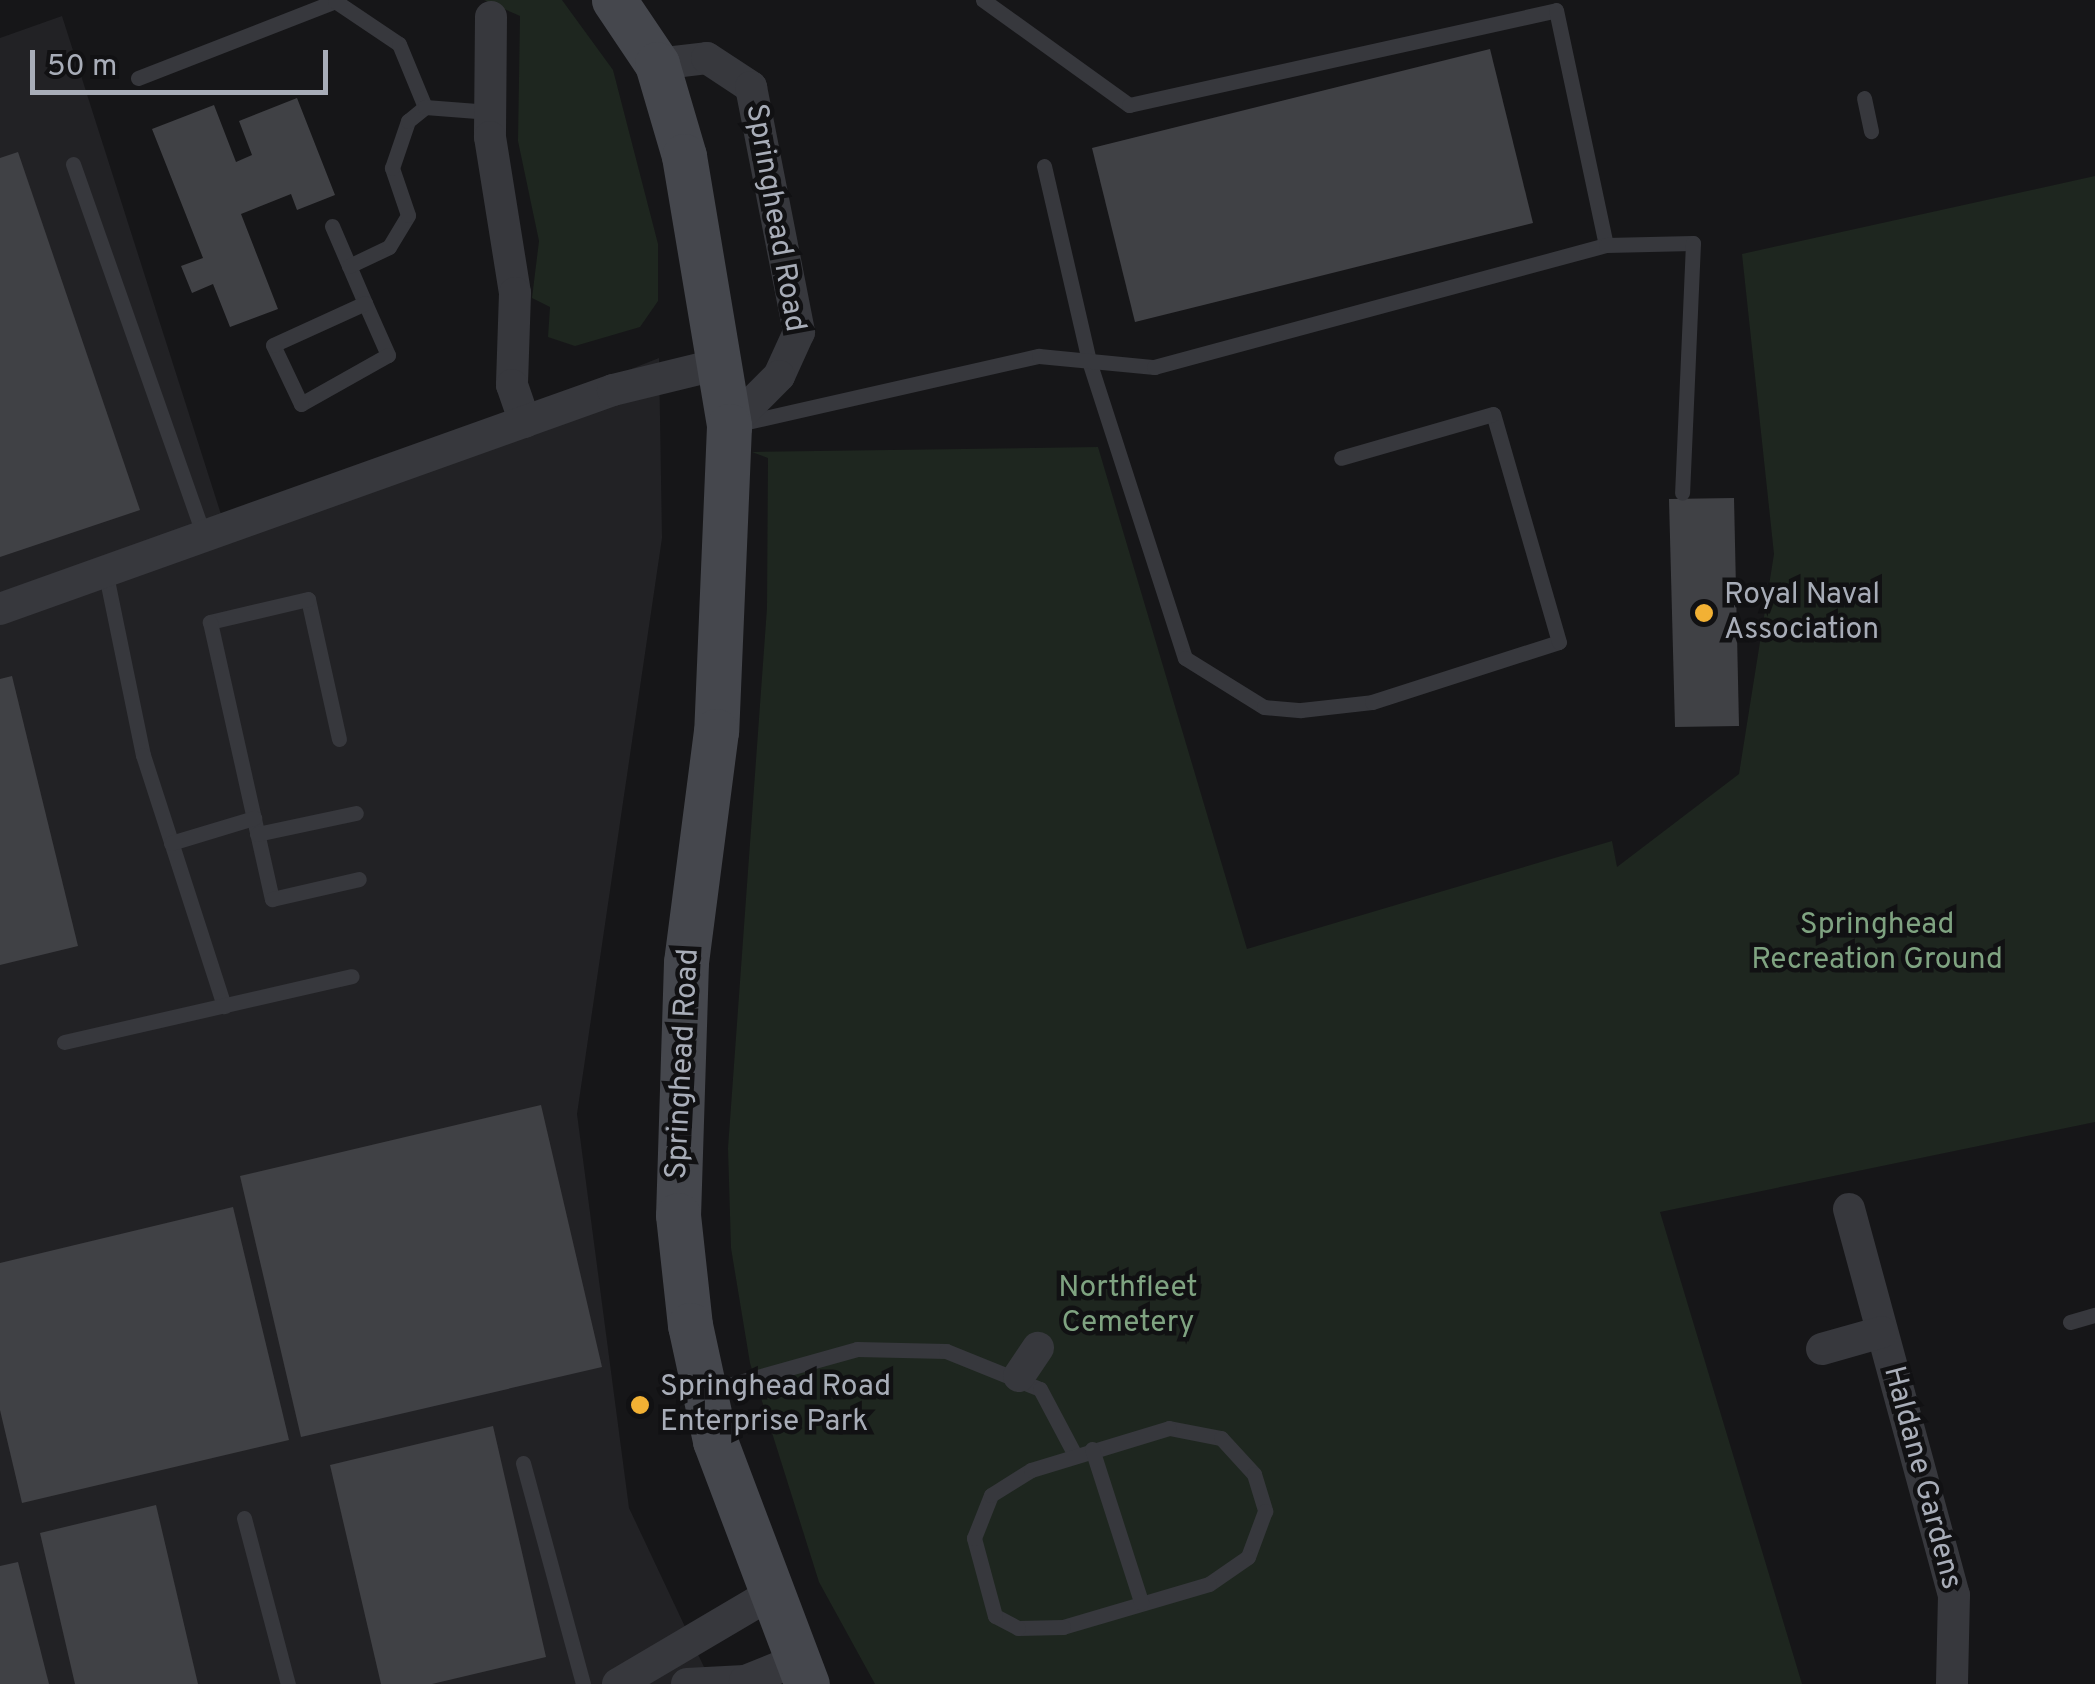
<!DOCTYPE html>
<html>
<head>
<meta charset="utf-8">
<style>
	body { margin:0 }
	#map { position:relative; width:2095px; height:1684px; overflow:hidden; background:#161618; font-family:Overpass,sans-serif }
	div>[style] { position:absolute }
	.built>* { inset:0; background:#222225 }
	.green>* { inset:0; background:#1e261f }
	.building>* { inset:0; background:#404145 }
	.lane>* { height:15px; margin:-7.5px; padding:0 7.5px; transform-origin:7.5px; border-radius:7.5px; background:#37383d }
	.street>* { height:32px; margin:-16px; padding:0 16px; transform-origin:16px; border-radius:16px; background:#37383d }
	.secondary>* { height:45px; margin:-22.5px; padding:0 22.5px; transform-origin:22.5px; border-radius:22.5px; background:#45474d }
	.dots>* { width:28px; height:28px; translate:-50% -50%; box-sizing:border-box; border:5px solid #111113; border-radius:50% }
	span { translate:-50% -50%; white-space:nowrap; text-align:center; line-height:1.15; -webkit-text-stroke:9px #111113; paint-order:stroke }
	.street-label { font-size:30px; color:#a8adb8 }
	.poi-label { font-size:30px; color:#a8adb8 }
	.left { translate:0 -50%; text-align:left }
	.park-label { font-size:30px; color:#7fa381 }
	.scale { position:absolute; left:30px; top:50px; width:298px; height:45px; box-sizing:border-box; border:5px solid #a8adb8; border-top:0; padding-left:12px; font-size:30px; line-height:35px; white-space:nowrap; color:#a8adb8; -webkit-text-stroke:8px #111113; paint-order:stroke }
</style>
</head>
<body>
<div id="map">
	<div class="built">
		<i style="clip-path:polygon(62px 16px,226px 530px,659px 358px,662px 538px,577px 1114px,629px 1508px,712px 1684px,0 1684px,0 38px)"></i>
	</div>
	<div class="green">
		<i style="clip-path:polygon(484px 0,562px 0,613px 70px,658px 244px,658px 301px,640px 327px,575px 346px,548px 337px,550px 307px,532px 298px,539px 241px,518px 141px,520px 16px)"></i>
		<i style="clip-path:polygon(2095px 176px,2095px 1122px,1660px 1212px,1802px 1684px,875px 1684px,819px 1582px,750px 1363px,731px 1248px,728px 1148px,767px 608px,768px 458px,752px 452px,1098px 447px,1247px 949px,1612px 841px,1617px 867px,1739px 774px,1774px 554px,1742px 254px)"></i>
	</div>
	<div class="building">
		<i style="clip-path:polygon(1490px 49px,1533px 223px,1135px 322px,1092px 148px)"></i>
		<i style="clip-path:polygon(297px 98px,335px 195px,297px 210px,291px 194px,241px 214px,278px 309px,230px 327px,213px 284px,192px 293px,181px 266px,203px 258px,152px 129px,214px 105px,236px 162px,252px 155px,239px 121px)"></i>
		<i style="clip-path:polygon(18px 152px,140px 510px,0 557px,0 158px)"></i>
		<i style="clip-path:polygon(1734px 498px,1739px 726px,1675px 727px,1669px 499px)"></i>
		<i style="clip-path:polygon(12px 676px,78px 946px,0 965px,0 679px)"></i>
		<i style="clip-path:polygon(541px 1105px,602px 1367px,301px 1437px,240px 1176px)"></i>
		<i style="clip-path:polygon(233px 1207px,289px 1440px,22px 1503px,0 1410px,0 1263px)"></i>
		<i style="clip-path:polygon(493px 1426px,546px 1657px,432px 1684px,381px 1684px,330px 1465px)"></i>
		<i style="clip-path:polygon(156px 1505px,198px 1684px,75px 1684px,40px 1533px)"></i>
		<i style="clip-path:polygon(18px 1562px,49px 1684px,0 1684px,0 1566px)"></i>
	</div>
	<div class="lane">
		<i style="left:983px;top:0;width:180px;rotate:35.7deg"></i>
		<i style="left:1129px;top:105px;width:437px;rotate:-12.5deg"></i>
		<i style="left:1556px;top:10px;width:240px;rotate:78deg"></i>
		<i style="left:138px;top:78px;width:212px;rotate:-21.3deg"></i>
		<i style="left:335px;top:1px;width:77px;rotate:33.9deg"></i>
		<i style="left:399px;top:44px;width:68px;rotate:67.6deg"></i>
		<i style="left:1864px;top:98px;width:34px;rotate:78deg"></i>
		<i style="left:73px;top:164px;width:395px;rotate:70.6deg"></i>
		<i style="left:1044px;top:166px;width:200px;rotate:77deg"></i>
		<i style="left:1089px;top:361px;width:312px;rotate:72.1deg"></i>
		<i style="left:1185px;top:658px;width:93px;rotate:31.8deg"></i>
		<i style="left:1264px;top:707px;width:37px;rotate:5deg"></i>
		<i style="left:1301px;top:710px;width:71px;rotate:-6.4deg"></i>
		<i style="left:1372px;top:702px;width:196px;rotate:-17.8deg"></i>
		<i style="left:1559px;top:642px;width:237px;rotate:-106.1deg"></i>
		<i style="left:1493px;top:414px;width:158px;rotate:163.9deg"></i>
		<i style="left:332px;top:226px;width:84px;rotate:66.8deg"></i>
		<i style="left:349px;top:266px;width:44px;rotate:-25.4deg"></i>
		<i style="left:389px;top:247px;width:37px;rotate:-59deg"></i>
		<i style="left:408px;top:215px;width:50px;rotate:-108.8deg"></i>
		<i style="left:392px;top:168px;width:50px;rotate:-71.2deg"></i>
		<i style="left:408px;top:121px;width:22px;rotate:-39deg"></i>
		<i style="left:425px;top:107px;width:65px;rotate:4.4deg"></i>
		<i style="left:365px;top:303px;width:57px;rotate:66.1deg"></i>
		<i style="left:388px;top:355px;width:100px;rotate:150.6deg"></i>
		<i style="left:301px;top:404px;width:65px;rotate:-115.4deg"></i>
		<i style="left:273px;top:345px;width:101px;rotate:-24.5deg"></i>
		<i style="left:743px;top:423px;width:303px;rotate:-12.8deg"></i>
		<i style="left:1039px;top:356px;width:116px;rotate:5.5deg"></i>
		<i style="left:1154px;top:367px;width:468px;rotate:-15.1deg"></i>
		<i style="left:1606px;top:245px;width:87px;rotate:-1.3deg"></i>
		<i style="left:1693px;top:243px;width:250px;rotate:92.5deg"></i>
		<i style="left:106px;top:575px;width:184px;rotate:78.4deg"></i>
		<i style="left:143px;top:755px;width:264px;rotate:72.1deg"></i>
		<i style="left:339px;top:739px;width:143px;rotate:-102.5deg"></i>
		<i style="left:308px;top:599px;width:101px;rotate:166.8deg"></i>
		<i style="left:210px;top:622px;width:284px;rotate:77.4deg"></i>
		<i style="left:272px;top:899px;width:89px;rotate:-12.9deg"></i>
		<i style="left:257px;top:834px;width:101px;rotate:-12deg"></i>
		<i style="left:171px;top:843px;width:87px;rotate:-16.8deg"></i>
		<i style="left:64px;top:1042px;width:295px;rotate:-12.9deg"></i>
		<i style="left:2070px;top:1322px;width:26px;rotate:-16deg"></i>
		<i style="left:707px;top:1391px;width:156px;rotate:-15.6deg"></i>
		<i style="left:857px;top:1349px;width:89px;rotate:1.3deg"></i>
		<i style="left:946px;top:1351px;width:101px;rotate:22deg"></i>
		<i style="left:1040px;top:1389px;width:75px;rotate:62.1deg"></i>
		<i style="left:1169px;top:1428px;width:53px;rotate:10.9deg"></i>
		<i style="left:1221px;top:1438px;width:49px;rotate:47.5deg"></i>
		<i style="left:1254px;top:1474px;width:39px;rotate:73deg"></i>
		<i style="left:1265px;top:1511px;width:49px;rotate:110.3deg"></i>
		<i style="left:1248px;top:1557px;width:47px;rotate:145.3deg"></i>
		<i style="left:1209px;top:1584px;width:152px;rotate:163.6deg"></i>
		<i style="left:1063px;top:1627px;width:45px;rotate:178.7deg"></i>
		<i style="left:1018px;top:1628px;width:26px;rotate:-152deg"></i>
		<i style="left:995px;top:1616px;width:81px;rotate:-105.1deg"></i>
		<i style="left:974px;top:1538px;width:46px;rotate:-68.4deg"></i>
		<i style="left:991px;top:1495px;width:47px;rotate:-32deg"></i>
		<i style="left:1031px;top:1470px;width:144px;rotate:-16.9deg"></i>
		<i style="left:1092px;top:1449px;width:161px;rotate:72.2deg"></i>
		<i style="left:523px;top:1463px;width:229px;rotate:74.8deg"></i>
		<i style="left:244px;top:1518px;width:172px;rotate:75.2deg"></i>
	</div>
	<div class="street">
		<i style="left:491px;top:17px;width:120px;rotate:90.5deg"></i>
		<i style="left:490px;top:137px;width:158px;rotate:80.9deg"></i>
		<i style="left:515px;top:293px;width:92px;rotate:91.9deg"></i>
		<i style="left:512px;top:385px;width:39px;rotate:71deg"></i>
		<i style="left:657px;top:64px;width:50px;rotate:-6.8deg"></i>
		<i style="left:707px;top:58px;width:53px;rotate:33.4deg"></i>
		<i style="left:751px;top:87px;width:250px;rotate:78.9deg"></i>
		<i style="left:799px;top:332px;width:48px;rotate:114.4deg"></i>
		<i style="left:779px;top:376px;width:71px;rotate:135deg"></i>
		<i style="left:0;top:609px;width:651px;rotate:-19.66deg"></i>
		<i style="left:613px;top:390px;width:114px;rotate:-13.7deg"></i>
		<i style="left:1849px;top:1209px;width:400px;rotate:74.8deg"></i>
		<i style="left:1954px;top:1595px;width:89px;rotate:91.3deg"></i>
		<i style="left:1822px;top:1349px;width:62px;rotate:-15.8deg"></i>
		<i style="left:1019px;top:1376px;width:34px;rotate:-56deg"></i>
		<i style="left:618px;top:1684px;width:178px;rotate:-30.5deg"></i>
		<i style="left:687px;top:1684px;width:58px;rotate:-3deg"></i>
		<i style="left:745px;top:1681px;width:54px;rotate:-21.8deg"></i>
	</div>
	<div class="secondary">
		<i style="left:614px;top:0;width:77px;rotate:56.1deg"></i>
		<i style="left:657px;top:64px;width:96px;rotate:73.6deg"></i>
		<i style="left:684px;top:156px;width:274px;rotate:80.5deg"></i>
		<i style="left:729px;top:426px;width:305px;rotate:92.4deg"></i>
		<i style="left:716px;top:731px;width:233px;rotate:97.4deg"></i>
		<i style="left:686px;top:962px;width:253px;rotate:91.8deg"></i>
		<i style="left:678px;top:1215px;width:111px;rotate:83.8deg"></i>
		<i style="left:690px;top:1325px;width:119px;rotate:77.8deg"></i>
		<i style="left:715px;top:1441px;width:260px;rotate:69.3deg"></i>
	</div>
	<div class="dots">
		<i style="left:1704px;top:613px;background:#f2b134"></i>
		<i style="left:640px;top:1405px;background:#f2b134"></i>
	</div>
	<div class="street-label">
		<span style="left:774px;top:218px;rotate:80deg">Springhead Road</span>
		<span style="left:684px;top:1064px;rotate:-87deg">Springhead Road</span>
		<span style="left:1921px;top:1478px;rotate:75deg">Haldane Gardens</span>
	</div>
	<div class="poi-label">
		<span class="left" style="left:1724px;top:613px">Royal Naval<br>Association</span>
		<span class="left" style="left:660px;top:1405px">Springhead Road<br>Enterprise Park</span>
	</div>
	<div class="park-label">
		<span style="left:1877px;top:943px">Springhead<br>Recreation Ground</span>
		<span style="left:1128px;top:1306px">Northfleet<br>Cemetery</span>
	</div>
	<div class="scale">50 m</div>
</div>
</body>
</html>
